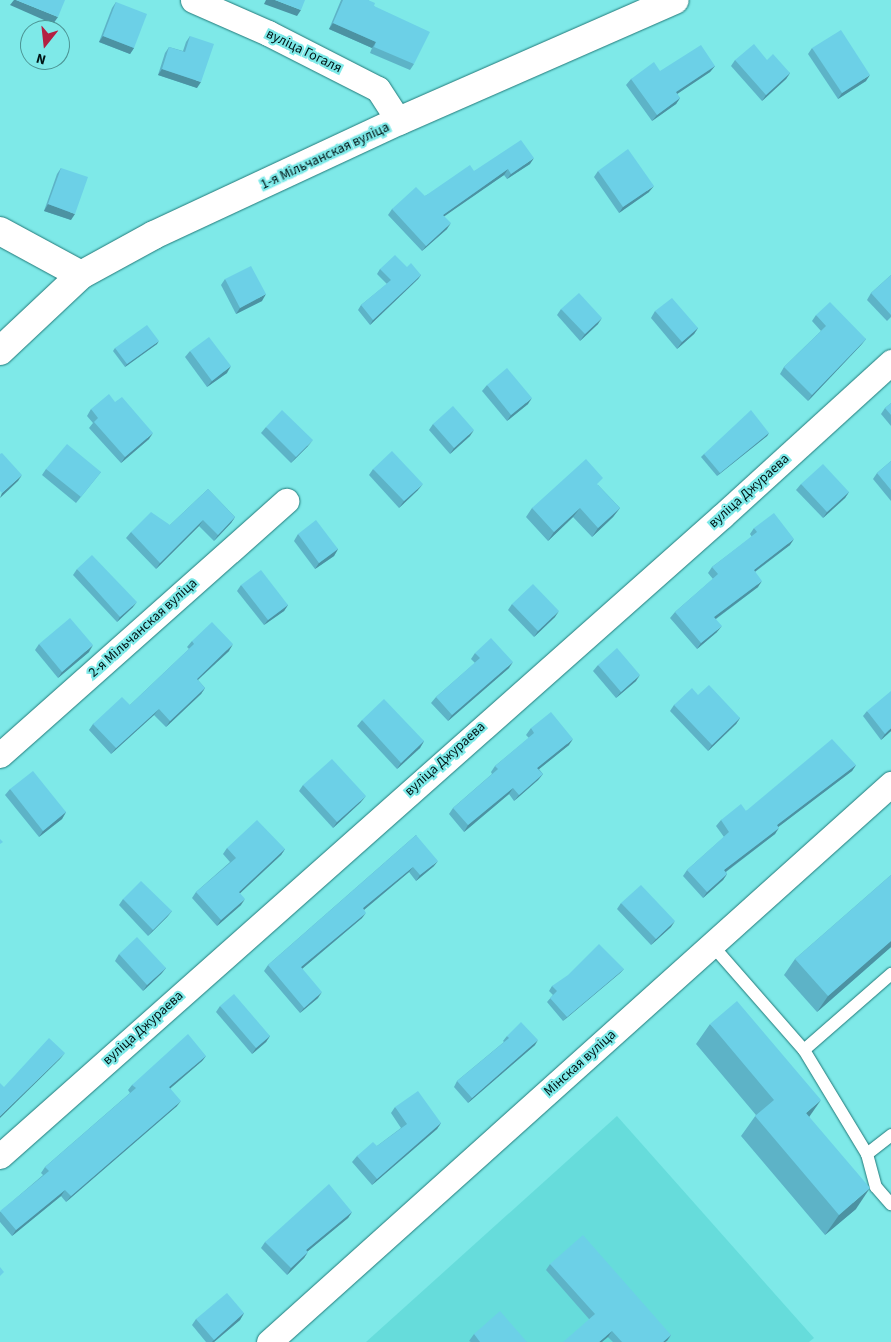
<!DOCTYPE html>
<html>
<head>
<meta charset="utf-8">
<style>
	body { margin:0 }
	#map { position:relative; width:891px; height:1342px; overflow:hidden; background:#7ee9e8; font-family:"Source Sans 3",sans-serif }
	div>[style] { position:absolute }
	.built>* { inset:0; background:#66dcdb }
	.roads { filter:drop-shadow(0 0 1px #227979) drop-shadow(0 0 1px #227979) }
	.lane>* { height:12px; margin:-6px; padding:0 6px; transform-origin:6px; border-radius:6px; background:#fff }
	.street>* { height:25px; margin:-12.5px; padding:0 12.5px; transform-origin:12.5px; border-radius:12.5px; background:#fff }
	.secondary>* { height:28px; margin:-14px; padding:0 14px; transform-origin:14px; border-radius:14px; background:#fff }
	.wall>* { inset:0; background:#5db3c7 }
	.shaded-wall>* { inset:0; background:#4c92a2 }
	.building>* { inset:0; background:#6cd0e7 }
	span { translate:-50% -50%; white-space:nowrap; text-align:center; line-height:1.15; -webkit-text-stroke:4.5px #7ee9e8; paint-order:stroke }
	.street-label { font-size:14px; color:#001515 }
	.north { position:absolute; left:20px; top:20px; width:50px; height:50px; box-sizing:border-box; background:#7ee9e8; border:1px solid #4c9494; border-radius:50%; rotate:196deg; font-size:14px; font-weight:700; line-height:20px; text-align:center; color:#001515 }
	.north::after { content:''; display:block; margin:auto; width:18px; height:22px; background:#b32041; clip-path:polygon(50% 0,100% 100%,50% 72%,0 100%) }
</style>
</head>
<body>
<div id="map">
	<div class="built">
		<i style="clip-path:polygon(617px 1116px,814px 1338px,809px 1342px,366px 1342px)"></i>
	</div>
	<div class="roads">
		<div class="lane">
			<i style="left:712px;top:945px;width:140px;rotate:48.8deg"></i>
			<i style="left:804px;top:1050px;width:116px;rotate:-41.1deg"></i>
			<i style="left:804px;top:1050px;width:122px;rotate:58.8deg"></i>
			<i style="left:867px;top:1154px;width:34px;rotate:75deg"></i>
			<i style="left:876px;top:1187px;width:23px;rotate:49deg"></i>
			<i style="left:867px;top:1154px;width:31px;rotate:-38deg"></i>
		</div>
		<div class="street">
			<i style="left:193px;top:0;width:82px;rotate:23.7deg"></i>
			<i style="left:268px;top:33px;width:123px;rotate:27deg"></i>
			<i style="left:378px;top:89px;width:38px;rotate:57deg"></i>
			<i style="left:0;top:755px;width:383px;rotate:-41.6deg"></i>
			<i style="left:0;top:1156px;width:965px;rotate:-41.55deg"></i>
			<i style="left:722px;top:516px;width:229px;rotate:-42.3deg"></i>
			<i style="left:269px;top:1342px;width:836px;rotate:-41.9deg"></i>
		</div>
		<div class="secondary">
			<i style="left:0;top:231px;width:92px;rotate:28.5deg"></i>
			<i style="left:0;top:351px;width:111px;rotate:-43.2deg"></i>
			<i style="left:81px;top:275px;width:83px;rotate:-28.7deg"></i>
			<i style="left:154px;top:235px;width:270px;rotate:-25deg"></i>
			<i style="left:399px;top:121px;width:301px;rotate:-23.7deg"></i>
		</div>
	</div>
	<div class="wall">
		<i style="clip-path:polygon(341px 0,368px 0,374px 6px,414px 64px,410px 70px,370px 53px,372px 48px,329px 29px)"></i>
		<i style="clip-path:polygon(116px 2px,134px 48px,130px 54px,99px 42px,112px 8px)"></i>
		<i style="clip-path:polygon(190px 36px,197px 88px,158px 75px,165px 53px,169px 47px,183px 51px,186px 42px)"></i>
		<i style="clip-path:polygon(812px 48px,866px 81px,838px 99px,808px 54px)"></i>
		<i style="clip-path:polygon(735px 60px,767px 60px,790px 73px,786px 79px,762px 101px,731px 66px)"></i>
		<i style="clip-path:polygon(715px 66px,710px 72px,677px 94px,680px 98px,676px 104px,652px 121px,626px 85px,631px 79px,660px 71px)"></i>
		<i style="clip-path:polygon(530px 164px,507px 179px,504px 175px,444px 216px,447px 229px,422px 251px,388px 215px,392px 209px,425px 196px,474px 171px)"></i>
		<i style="clip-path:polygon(61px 168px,71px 220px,44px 211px,57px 174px)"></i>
		<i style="clip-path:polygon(598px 171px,649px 192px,619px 213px,594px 177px)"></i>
		<i style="clip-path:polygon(407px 267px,421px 275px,418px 279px,370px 325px,358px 310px,361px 305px,387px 284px,377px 274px,380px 269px)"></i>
		<i style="clip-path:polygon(891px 275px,891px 317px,887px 321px,867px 300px,871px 293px)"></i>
		<i style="clip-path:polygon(225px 279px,262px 301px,236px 314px,221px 285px)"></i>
		<i style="clip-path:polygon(561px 309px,598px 324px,580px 341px,557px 315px)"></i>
		<i style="clip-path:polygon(655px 311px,698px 328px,694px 334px,677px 349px,651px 318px)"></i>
		<i style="clip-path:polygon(816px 315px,866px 339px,861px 345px,808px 401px,780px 374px,784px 367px,821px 331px,812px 321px)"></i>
		<i style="clip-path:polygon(157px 344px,125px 367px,113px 351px,115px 348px)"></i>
		<i style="clip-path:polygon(190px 351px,227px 373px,207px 387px,185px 357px)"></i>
		<i style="clip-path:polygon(487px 385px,528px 404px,507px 421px,482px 391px)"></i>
		<i style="clip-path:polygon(891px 403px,891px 426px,881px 414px,885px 408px)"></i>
		<i style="clip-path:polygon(91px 409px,149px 439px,121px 463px,89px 428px,93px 423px,87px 416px)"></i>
		<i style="clip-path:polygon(433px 424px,470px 436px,450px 454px,429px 430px)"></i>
		<i style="clip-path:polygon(266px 427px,308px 446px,291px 463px,261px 433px)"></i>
		<i style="clip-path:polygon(769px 433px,767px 436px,717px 476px,701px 457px,704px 454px)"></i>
		<i style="clip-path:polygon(891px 461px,891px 501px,873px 479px,877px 473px)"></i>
		<i style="clip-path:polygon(46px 469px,101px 472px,76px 503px,42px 475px)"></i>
		<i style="clip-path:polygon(373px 469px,418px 490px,399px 508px,369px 475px)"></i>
		<i style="clip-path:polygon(801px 484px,849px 492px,845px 498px,823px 518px,796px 490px)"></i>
		<i style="clip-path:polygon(598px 485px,620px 508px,613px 517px,592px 537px,573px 517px,548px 541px,526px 517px,532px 508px)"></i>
		<i style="clip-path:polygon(208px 489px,235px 517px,231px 523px,214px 541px,199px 526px,156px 569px,126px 538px,131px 532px,170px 525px)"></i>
		<i style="clip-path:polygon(754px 528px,790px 545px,755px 572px,758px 587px,716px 619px,717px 632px,697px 649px,670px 618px,675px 612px,713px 579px,708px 573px,712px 567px,752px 537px,750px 534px)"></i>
		<i style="clip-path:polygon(298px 534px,338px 549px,334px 556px,315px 569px,294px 541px)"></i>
		<i style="clip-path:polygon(77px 569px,133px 607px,117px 622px,73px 575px)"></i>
		<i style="clip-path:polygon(241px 585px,288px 605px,284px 611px,264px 625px,237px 591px)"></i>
		<i style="clip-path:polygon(512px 604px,555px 617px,534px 637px,508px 610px)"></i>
		<i style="clip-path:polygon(192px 641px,229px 651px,198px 680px,205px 688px,201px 694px,166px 727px,154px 715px,111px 754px,89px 730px,93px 724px,130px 705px,189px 649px,187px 647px)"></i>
		<i style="clip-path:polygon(39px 644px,89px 652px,58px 678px,35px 650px)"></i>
		<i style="clip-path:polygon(475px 653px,509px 668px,448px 721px,431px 703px,436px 697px,475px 663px,471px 659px)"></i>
		<i style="clip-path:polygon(598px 665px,636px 681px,616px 698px,593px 671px)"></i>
		<i style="clip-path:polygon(698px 695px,740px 718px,736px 724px,708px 751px,670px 711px,674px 705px)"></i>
		<i style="clip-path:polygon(867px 711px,891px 731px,881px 740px,863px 716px)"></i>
		<i style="clip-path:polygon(362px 720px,424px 741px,420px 748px,397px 769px,357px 726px)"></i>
		<i style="clip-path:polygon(531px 728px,569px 745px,539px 769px,543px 774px,538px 780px,514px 801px,509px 794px,464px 832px,449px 814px,453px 808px,492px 774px,491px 772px,495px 766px,529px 738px,526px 735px)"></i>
		<i style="clip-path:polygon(856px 765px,852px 771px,778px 827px,775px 834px,726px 872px,727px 874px,723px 880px,703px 898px,683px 876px,687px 870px,724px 837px,716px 826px,721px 820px,746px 811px)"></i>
		<i style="clip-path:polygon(303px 785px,361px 802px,333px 828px,299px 791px)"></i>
		<i style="clip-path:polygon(10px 789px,66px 812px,62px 819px,39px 837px,5px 795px)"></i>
		<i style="clip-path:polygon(416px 835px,434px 866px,416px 881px,409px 872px,364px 910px,362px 918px,302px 969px,318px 998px,300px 1013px,264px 971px,268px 965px)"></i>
		<i style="clip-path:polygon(227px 848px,285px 849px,281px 855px,240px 893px,241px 905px,217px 926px,192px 898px,196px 892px,230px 862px,223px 854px)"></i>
		<i style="clip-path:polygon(891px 875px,891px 947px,817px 1012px,784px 975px,795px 959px)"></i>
		<i style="clip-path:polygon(123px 899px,172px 911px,167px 917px,148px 936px,119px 905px)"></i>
		<i style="clip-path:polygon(621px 903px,671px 927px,651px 945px,617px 909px)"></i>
		<i style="clip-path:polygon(119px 954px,166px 968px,161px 974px,143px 991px,115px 961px)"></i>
		<i style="clip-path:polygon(624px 969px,620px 973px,563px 1021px,547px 1002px,553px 995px,549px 991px,552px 986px)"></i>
		<i style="clip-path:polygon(220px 1006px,270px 1036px,266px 1042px,252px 1054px,216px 1012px)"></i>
		<i style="clip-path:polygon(710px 1024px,809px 1117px,856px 1209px,825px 1235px,741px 1136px,756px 1115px,696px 1044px)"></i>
		<i style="clip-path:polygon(507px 1036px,535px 1045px,468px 1103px,454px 1087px,457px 1081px,504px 1042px,503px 1041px)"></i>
		<i style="clip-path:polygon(206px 1056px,202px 1061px,170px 1088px,177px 1106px,66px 1202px,61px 1196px,12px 1236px,0 1222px,0 1212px,43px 1175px,41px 1173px,45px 1167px,130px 1093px,128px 1090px,132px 1085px)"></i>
		<i style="clip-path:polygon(395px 1107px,441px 1123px,437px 1129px,372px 1185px,352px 1162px,357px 1156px,377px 1146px,401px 1128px,391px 1113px)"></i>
		<i style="clip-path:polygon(352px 1212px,348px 1218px,308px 1251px,304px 1258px,287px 1275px,261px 1248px,265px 1242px)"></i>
		<i style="clip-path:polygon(550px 1264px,671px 1335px,665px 1342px,613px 1342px,589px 1319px,546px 1270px)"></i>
		<i style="clip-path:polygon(244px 1313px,240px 1320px,214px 1342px,206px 1342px,192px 1325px,196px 1319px)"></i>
		<i style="clip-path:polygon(474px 1334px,527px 1342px,471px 1342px,469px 1341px)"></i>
	</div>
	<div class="shaded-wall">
		<i style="clip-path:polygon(14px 0,16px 0,58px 17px,53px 24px,10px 5px)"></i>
		<i style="clip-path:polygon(266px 0,275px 0,301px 10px,297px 16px,264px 4px)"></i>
		<i style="clip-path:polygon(333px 23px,376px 42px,372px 48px,329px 29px)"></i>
		<i style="clip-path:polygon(103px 36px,134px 48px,130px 54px,99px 42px)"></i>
		<i style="clip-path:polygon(715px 66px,710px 72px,671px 98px,676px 92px)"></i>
		<i style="clip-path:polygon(162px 69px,201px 82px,197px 88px,158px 75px)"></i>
		<i style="clip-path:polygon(790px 73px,786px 79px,762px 101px,766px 95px)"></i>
		<i style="clip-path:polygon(870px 75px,866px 81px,838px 99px,842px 93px)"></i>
		<i style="clip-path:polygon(680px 98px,676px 104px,652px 121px,657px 115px)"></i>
		<i style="clip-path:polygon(534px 158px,530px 164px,507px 179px,511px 174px)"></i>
		<i style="clip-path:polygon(508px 169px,504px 175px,439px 220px,443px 215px)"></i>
		<i style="clip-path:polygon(654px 186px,649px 192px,619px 213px,623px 207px)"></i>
		<i style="clip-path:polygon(48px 204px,75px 214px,71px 220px,44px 211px)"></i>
		<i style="clip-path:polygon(451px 223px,447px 229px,422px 251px,426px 246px)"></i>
		<i style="clip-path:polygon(421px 275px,418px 279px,370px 325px,373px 320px)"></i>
		<i style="clip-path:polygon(266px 294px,262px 301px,236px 314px,240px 308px)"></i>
		<i style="clip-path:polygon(602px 318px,598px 324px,580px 341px,585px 334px)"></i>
		<i style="clip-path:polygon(698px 328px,694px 334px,677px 349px,682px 342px)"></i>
		<i style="clip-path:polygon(866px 339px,861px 345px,808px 401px,812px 395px)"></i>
		<i style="clip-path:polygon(159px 341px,157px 344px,125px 367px,127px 364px)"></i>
		<i style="clip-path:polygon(231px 366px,227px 373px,207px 387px,212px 381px)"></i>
		<i style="clip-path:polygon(532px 398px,528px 404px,507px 421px,511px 415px)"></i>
		<i style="clip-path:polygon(474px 430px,470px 436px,450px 454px,454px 448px)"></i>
		<i style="clip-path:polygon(153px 433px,149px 439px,121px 463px,125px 457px)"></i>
		<i style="clip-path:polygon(769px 433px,767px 436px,717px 476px,720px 473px)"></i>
		<i style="clip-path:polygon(313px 440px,308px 446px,291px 463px,296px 457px)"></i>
		<i style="clip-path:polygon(22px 475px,18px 481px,0 498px,2px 493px)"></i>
		<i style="clip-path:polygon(423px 484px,418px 490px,399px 508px,404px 501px)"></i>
		<i style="clip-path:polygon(849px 492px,845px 498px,823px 518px,827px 512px)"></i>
		<i style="clip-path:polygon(580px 508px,573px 517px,548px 541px,554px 532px)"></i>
		<i style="clip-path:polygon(620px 508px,613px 517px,592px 537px,598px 528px)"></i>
		<i style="clip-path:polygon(235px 517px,231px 523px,214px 541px,218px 535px)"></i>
		<i style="clip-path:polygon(203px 520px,199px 526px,156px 569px,160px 563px)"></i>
		<i style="clip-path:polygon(794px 539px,790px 545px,749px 576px,754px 570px)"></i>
		<i style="clip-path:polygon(338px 549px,334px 556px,315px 569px,319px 563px)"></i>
		<i style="clip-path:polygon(762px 581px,758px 587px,710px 623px,714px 617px)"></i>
		<i style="clip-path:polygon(137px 602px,133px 607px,117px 622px,120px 617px)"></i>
		<i style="clip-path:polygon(288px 605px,284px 611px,264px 625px,268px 620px)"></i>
		<i style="clip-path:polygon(559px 611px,555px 617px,534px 637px,538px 631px)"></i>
		<i style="clip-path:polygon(722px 626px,717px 632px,697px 649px,701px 643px)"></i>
		<i style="clip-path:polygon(233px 644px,229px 651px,192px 685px,197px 679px)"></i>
		<i style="clip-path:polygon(93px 645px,89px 652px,58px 678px,62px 672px)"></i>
		<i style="clip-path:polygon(513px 662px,509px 668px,448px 721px,452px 715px)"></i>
		<i style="clip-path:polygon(640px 675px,636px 681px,616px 698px,621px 692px)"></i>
		<i style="clip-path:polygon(205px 688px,201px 694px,166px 727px,170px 721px)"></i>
		<i style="clip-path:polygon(159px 709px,154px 715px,111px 754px,116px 748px)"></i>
		<i style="clip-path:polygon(740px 718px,736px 724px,708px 751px,712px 745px)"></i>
		<i style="clip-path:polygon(891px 728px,891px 731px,881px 740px,885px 734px)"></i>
		<i style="clip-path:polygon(573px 739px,569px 745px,533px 774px,537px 768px)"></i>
		<i style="clip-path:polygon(424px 741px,420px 748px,397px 769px,401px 763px)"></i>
		<i style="clip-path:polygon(856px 765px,852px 771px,773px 831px,777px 825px)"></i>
		<i style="clip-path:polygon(543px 774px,538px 780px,514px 801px,519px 795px)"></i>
		<i style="clip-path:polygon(513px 788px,509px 794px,464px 832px,468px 825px)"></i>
		<i style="clip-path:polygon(366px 796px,361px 802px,333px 828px,337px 822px)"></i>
		<i style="clip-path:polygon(66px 812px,62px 819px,39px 837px,43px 831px)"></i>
		<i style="clip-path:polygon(779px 828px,775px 834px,720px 876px,724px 870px)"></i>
		<i style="clip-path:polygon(285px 849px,281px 855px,235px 898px,239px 892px)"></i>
		<i style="clip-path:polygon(438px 861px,434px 866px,416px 881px,420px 875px)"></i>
		<i style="clip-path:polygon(413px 867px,409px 872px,359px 914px,363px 908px)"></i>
		<i style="clip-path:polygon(727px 874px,723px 880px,703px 898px,707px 892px)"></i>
		<i style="clip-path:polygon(245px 899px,241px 905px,217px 926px,221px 920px)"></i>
		<i style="clip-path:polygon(172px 911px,167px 917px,148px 936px,153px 930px)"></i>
		<i style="clip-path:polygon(366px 913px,362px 918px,297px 973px,301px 967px)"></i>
		<i style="clip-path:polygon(675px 921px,671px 927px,651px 945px,656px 939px)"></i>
		<i style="clip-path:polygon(891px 941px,891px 947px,817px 1012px,828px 996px)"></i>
		<i style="clip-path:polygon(166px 968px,161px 974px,143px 991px,147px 985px)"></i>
		<i style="clip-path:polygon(624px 969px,620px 973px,563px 1021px,567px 1017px)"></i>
		<i style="clip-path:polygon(322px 992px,318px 998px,300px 1013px,304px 1008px)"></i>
		<i style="clip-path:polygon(270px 1036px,266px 1042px,252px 1054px,256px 1048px)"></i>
		<i style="clip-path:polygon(538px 1040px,535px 1045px,468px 1103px,472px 1098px)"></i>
		<i style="clip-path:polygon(65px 1053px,60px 1059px,0 1118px,0 1116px)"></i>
		<i style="clip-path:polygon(206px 1056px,202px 1061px,165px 1093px,169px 1087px)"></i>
		<i style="clip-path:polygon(821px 1100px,807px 1120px,806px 1113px)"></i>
		<i style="clip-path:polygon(181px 1101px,177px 1106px,66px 1202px,71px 1196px)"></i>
		<i style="clip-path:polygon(441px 1123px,437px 1129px,372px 1185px,377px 1179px)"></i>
		<i style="clip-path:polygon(870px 1188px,856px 1209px,825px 1235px,839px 1215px)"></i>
		<i style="clip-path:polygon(65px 1190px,61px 1196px,12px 1236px,16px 1230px)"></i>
		<i style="clip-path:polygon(352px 1212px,348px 1218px,302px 1256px,306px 1250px)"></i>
		<i style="clip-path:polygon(308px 1252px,304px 1258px,287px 1275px,291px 1268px)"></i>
		<i style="clip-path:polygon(244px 1313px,240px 1320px,214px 1342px,212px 1342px,214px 1340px)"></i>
		<i style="clip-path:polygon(612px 1331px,608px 1337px,602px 1342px,599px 1342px)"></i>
		<i style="clip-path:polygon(671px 1335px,667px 1341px,665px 1342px,663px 1342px)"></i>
	</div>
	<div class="building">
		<i style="clip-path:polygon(16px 0,65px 0,58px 17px)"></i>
		<i style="clip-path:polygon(275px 0,305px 0,301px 10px)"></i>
		<i style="clip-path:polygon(343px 0,368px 0,375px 3px,374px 6px,430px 32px,414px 64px,374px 47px,376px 42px,333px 23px)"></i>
		<i style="clip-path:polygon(116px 2px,147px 14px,134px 48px,103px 36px)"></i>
		<i style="clip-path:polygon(841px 30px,870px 75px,842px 93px,812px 48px)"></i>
		<i style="clip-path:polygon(190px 36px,214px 44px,201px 82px,162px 69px,169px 47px,185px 52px)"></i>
		<i style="clip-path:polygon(754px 44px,767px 60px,773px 54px,790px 73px,766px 95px,735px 60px)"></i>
		<i style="clip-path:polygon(701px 45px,715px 66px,676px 92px,680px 98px,657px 115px,631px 79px,654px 62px,660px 71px)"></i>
		<i style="clip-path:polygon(521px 140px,534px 158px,511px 174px,508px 169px,443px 215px,451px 223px,426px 246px,392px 209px,416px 187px,425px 196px,470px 165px,474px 171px)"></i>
		<i style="clip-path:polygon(628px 149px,654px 186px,623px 207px,598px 171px)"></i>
		<i style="clip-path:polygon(61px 168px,88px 177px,75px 214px,48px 204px)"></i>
		<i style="clip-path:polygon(395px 255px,407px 267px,411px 263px,421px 275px,373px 320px,361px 305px,391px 280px,380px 269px)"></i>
		<i style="clip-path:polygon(251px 266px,266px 294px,240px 308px,225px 279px)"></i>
		<i style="clip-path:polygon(891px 275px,891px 315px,871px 293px)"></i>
		<i style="clip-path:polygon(579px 293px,602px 318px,585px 334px,561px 309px)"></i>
		<i style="clip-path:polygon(672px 298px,698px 328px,682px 342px,655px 311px)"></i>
		<i style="clip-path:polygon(830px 302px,866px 339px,812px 395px,784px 367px,826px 326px,816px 315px)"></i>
		<i style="clip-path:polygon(147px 325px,159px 341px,127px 364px,115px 348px)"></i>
		<i style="clip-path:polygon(209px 337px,231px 366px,212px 381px,190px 351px)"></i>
		<i style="clip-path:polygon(507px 368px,532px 398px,511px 415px,487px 385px)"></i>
		<i style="clip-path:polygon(109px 394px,115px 402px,122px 397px,153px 433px,125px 457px,94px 422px,98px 418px,91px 409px)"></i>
		<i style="clip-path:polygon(891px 403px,891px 415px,885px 408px)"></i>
		<i style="clip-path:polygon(453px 406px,474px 430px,454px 448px,433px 424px)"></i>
		<i style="clip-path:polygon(282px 410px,313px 440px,296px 457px,266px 427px)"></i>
		<i style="clip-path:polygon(751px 410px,769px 433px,720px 473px,704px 454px)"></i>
		<i style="clip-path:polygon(67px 444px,101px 472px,81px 497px,46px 469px)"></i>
		<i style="clip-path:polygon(392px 451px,423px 484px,404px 501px,373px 469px)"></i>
		<i style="clip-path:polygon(2px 453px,22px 475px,2px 493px,0 491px,0 454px)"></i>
		<i style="clip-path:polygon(586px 459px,603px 478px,597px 484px,620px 508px,598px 528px,580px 508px,554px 532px,532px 508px)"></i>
		<i style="clip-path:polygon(891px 461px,891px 490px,877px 473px)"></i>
		<i style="clip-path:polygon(823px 464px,849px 492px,827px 512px,801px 484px)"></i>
		<i style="clip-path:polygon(208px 489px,235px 517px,218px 535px,203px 520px,160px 563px,131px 532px,151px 512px,170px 525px)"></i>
		<i style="clip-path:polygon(774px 513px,794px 539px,754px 570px,762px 581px,714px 617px,722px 626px,701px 643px,675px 612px,718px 574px,712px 567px,757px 532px,754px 528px)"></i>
		<i style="clip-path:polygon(316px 520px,338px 549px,319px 563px,298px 534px)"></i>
		<i style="clip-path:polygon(92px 555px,137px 602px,120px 617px,77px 569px)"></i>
		<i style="clip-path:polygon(261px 570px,288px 605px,268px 620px,241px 585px)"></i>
		<i style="clip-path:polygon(533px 584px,559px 611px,538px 631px,512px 604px)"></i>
		<i style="clip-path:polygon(70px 618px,93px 645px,62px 672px,39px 644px)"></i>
		<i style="clip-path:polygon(212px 622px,233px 644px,197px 679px,205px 688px,170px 721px,159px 709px,116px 748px,93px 724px,122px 697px,130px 705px,194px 644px,192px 641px)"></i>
		<i style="clip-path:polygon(491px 638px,513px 662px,452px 715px,436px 697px,480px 658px,475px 653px)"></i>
		<i style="clip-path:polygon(617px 648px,640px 675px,621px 692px,598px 665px)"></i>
		<i style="clip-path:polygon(709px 685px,740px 718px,712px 745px,674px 705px,692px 688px,698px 695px)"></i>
		<i style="clip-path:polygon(891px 691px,891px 728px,885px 734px,867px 711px)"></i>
		<i style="clip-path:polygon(384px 699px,424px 741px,401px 763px,362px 720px)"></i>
		<i style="clip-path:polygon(551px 712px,573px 739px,537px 768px,543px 774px,519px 795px,513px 788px,468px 825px,453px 808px,498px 769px,495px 766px,534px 733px,531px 728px)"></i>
		<i style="clip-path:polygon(832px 739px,856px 765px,777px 825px,779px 828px,724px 870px,727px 874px,707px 892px,687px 870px,729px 832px,721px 820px,741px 804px,746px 811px)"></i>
		<i style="clip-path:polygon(332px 759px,366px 796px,337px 822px,303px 785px)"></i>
		<i style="clip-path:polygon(33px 771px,66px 812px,43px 831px,10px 789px)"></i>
		<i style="clip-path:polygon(257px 820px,285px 849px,239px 892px,245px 899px,221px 920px,196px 892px,236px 858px,227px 848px)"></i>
		<i style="clip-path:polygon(416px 835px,438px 861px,420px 875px,413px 867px,363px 908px,366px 913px,301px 967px,322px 992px,304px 1008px,268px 965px)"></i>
		<i style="clip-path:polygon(0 839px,3px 842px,0 844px)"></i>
		<i style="clip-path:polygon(891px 875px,891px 941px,828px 996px,795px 959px)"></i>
		<i style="clip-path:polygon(141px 881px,172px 911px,153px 930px,123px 899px)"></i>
		<i style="clip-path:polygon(641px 885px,675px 921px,656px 939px,621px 903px)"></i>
		<i style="clip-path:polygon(137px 937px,166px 968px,147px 985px,119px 954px)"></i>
		<i style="clip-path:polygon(599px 944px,624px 969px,567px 1017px,550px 998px,557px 991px,552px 986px,568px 975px)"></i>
		<i style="clip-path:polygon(234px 994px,270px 1036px,256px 1048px,220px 1006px)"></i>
		<i style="clip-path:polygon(737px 1001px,821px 1100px,806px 1113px,870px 1188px,839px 1215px,755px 1116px,774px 1100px,710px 1024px)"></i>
		<i style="clip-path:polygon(521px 1022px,538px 1040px,472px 1098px,457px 1081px,509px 1038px,507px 1036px)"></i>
		<i style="clip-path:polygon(188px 1034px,206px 1056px,169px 1087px,181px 1101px,71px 1196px,65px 1190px,16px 1230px,0 1211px,49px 1171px,45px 1167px,136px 1088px,132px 1085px)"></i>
		<i style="clip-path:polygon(49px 1038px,65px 1053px,0 1116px,0 1083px,4px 1087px)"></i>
		<i style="clip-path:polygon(418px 1091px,441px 1123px,377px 1179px,357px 1156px,373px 1142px,377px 1146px,407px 1124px,395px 1107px)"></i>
		<i style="clip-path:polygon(329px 1184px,352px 1212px,306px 1250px,308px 1252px,291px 1268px,265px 1242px)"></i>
		<i style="clip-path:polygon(583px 1235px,671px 1335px,663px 1342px,622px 1342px,612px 1331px,599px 1342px,563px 1342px,595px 1314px,550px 1264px)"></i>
		<i style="clip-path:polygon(0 1267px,4px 1272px,0 1276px)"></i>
		<i style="clip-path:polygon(227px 1293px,244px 1313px,214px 1340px,196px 1319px)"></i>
		<i style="clip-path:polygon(500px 1311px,527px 1342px,480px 1342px,474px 1334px)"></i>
	</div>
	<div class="street-label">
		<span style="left:304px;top:51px;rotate:26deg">вуліца Гогаля</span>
		<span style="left:325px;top:156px;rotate:-25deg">1-я Мільчанская вуліца</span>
		<span style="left:749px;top:491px;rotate:-42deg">вуліца Джураева</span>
		<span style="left:143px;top:628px;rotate:-42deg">2-я Мільчанская вуліца</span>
		<span style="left:445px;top:759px;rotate:-42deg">вуліца Джураева</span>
		<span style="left:143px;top:1028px;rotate:-42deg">вуліца Джураева</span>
		<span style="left:580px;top:1063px;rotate:-42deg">Мінская вуліца</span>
	</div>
	<div class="north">N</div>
</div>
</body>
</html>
